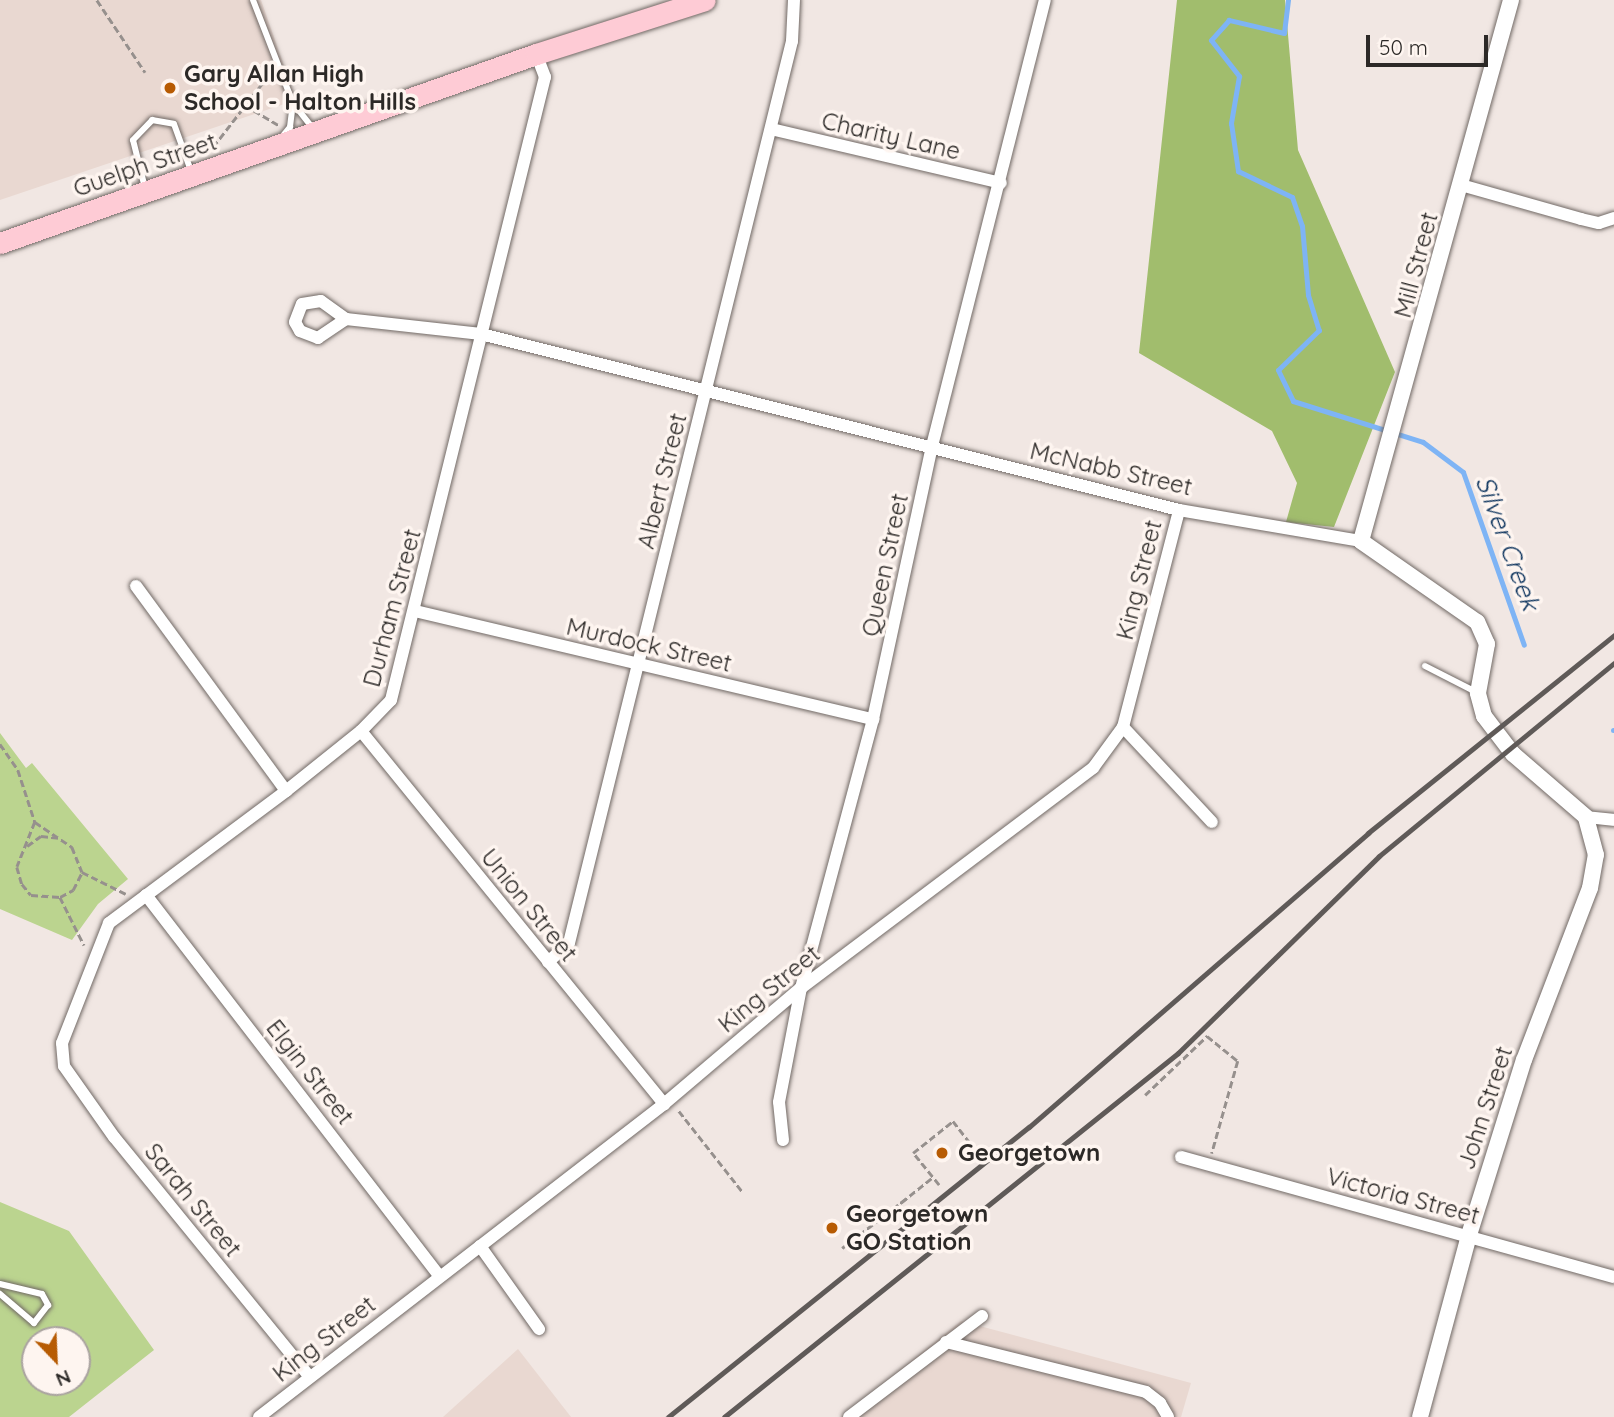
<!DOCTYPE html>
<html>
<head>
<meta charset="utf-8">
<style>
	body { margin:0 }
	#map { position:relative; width:1614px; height:1417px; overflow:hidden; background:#f1e7e3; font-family:Quicksand,sans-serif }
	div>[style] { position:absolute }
	.built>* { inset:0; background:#e9d8d1 }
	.green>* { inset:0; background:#bbd48f }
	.forest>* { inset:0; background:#a1bd6d }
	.stream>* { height:5px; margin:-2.5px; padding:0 2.5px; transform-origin:2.5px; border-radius:2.5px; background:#7eb4f5 }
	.path>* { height:2.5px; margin-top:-1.25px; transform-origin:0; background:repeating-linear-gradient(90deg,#96908d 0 7px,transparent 0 10.5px) }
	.roads { filter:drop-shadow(0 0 2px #716965) drop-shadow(0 0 2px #716965) }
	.service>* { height:6px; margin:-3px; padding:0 3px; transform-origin:3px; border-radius:3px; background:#fff }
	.minor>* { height:12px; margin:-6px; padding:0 6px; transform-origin:6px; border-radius:6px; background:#fff }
	.tertiary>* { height:16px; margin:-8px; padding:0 8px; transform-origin:8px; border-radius:8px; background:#fff }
	.primary>* { height:21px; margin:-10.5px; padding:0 10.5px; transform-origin:10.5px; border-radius:10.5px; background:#fecbd5 }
	.rail>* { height:5px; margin:-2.5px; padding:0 2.5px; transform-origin:2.5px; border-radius:2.5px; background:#5f5a58 }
	.dots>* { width:19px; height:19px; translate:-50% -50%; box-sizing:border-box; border:4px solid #fef5f0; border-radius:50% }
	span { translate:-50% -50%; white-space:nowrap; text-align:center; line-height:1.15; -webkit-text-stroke:7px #fef5f0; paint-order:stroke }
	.poi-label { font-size:24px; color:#2c2927; font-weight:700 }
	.left { translate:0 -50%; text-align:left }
	.street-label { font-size:24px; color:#2c2927 }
	.water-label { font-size:26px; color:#10365f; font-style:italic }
	.north { position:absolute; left:21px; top:1326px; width:70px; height:70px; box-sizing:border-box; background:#fef5f0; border:2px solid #aaa3a0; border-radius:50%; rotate:157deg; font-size:19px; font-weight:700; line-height:28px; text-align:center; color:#2c2927 }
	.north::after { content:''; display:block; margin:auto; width:24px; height:32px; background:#b75b03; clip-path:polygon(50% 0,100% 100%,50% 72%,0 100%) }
	.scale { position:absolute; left:1366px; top:35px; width:122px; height:32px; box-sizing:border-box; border:4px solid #2c2927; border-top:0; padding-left:9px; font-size:21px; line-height:24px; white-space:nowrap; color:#2c2927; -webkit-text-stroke:5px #fef5f0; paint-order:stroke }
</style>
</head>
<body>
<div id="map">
	<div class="built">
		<i style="clip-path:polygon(0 0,261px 0,296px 100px,0 200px)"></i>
		<i style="clip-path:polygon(961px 1321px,1191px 1383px,1181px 1417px,841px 1417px)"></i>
		<i style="clip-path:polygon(518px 1349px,571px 1417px,443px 1417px)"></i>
	</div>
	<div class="green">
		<i style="clip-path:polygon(0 733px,26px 768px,32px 763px,128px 879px,98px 904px,72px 940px,0 909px)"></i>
		<i style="clip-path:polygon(evenodd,0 1202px,69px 1231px,154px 1350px,69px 1417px,0 1417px,0 1202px,35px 1340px,77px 1340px,77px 1382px,35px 1382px,35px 1340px)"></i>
	</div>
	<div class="forest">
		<i style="clip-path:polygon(1177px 0,1285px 0,1298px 150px,1395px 372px,1334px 527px,1286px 522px,1297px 483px,1272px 431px,1139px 353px)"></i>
	</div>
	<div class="stream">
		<i style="left:1288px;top:0;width:33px;rotate:97deg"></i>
		<i style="left:1284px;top:33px;width:57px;rotate:-166.7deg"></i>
		<i style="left:1229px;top:20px;width:27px;rotate:132deg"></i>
		<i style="left:1211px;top:40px;width:46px;rotate:52.1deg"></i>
		<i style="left:1239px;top:76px;width:48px;rotate:99.7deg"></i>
		<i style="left:1231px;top:123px;width:49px;rotate:81.7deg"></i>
		<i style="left:1238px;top:171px;width:60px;rotate:25.7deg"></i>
		<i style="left:1292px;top:197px;width:31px;rotate:71deg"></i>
		<i style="left:1302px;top:226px;width:69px;rotate:85deg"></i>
		<i style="left:1308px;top:295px;width:37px;rotate:73deg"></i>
		<i style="left:1319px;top:330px;width:57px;rotate:135.7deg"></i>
		<i style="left:1278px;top:370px;width:34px;rotate:64deg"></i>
		<i style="left:1293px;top:401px;width:136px;rotate:17.5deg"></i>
		<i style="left:1423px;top:442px;width:50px;rotate:36.9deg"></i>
		<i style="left:1463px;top:472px;width:183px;rotate:70.6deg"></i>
		<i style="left:1613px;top:730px;width:1px"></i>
	</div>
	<div class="path">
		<i style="left:97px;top:0;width:87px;rotate:56.3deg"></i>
		<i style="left:245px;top:105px;width:39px;rotate:31deg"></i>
		<i style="left:213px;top:147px;width:95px;rotate:-52.3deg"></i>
		<i style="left:0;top:744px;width:32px;rotate:55deg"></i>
		<i style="left:18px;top:770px;width:55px;rotate:71.9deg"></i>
		<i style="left:35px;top:822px;width:45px;rotate:34deg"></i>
		<i style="left:72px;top:847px;width:27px;rotate:68deg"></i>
		<i style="left:82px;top:872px;width:49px;rotate:26.6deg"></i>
		<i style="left:35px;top:822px;width:48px;rotate:111.8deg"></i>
		<i style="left:17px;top:867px;width:18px;rotate:74deg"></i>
		<i style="left:22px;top:884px;width:14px;rotate:51deg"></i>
		<i style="left:31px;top:895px;width:29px;rotate:4deg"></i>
		<i style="left:60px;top:897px;width:15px;rotate:-28deg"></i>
		<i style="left:73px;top:890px;width:20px;rotate:-63deg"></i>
		<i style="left:27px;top:846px;width:17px;rotate:-36deg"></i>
		<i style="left:41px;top:836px;width:18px;rotate:6deg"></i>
		<i style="left:60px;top:897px;width:54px;rotate:63.4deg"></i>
		<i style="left:1145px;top:1095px;width:86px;rotate:-43.6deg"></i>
		<i style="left:1207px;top:1036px;width:40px;rotate:39deg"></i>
		<i style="left:1238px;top:1061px;width:96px;rotate:105.8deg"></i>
		<i style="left:679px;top:1111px;width:102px;rotate:51.8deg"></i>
		<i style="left:939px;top:1185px;width:41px;rotate:-129.1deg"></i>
		<i style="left:913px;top:1153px;width:51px;rotate:-38.7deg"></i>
		<i style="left:953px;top:1121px;width:41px;rotate:52deg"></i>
		<i style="left:893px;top:1209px;width:51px;rotate:-38.7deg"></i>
		<i style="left:842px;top:1248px;width:82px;rotate:-37.6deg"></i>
	</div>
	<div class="roads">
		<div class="service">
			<i style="left:253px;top:0;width:110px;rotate:68.8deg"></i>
			<i style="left:293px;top:103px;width:31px;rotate:52deg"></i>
			<i style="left:282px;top:137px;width:13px;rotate:-51deg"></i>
			<i style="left:290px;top:127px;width:24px;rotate:-83deg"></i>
			<i style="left:145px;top:188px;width:49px;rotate:-104deg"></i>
			<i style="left:133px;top:140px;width:28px;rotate:-46deg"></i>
			<i style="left:152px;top:120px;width:22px;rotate:10deg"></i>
			<i style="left:174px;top:124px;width:50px;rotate:70.1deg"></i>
			<i style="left:1425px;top:666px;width:57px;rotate:27deg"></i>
			<i style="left:0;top:1284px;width:43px;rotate:13.4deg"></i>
			<i style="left:42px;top:1294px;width:13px;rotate:61deg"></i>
			<i style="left:48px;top:1305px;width:23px;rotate:128deg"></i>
			<i style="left:34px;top:1323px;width:45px;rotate:-139.5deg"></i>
		</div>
		<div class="minor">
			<i style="left:771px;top:129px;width:236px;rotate:13.2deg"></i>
			<i style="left:1461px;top:185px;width:125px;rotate:15.8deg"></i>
			<i style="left:1581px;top:219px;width:18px;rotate:13deg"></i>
			<i style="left:1599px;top:223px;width:16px;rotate:-18deg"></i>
			<i style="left:346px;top:319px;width:34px;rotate:146deg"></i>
			<i style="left:318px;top:338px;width:19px;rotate:-159deg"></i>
			<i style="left:300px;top:331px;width:10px;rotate:-119deg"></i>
			<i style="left:295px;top:322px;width:19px;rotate:-69deg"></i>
			<i style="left:302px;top:304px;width:19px;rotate:-9deg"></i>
			<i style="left:321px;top:301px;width:31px;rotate:36deg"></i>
			<i style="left:346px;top:319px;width:136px;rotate:6.3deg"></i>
			<i style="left:481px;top:334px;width:720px;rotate:14.15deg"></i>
			<i style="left:1179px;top:510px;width:185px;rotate:9.7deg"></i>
			<i style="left:136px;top:586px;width:254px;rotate:53.8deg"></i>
			<i style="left:415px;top:611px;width:471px;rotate:13.3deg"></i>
			<i style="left:1123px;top:727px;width:130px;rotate:46.9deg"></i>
			<i style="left:361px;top:731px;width:481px;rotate:50.9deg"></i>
			<i style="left:1586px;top:817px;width:28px;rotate:6deg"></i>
			<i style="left:146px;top:895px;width:480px;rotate:52.4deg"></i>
			<i style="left:548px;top:962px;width:28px;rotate:-42deg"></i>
			<i style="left:569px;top:943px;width:929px;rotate:-76.11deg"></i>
			<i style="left:792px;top:41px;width:41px;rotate:-87.2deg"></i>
			<i style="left:783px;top:1140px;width:38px;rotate:-96deg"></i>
			<i style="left:779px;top:1102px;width:116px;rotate:-79.1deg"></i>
			<i style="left:801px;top:988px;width:278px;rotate:-75deg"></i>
			<i style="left:873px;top:719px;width:275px;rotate:-77.8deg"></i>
			<i style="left:931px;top:450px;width:464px;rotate:-75.8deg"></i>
			<i style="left:1181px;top:1157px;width:449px;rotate:15.5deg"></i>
			<i style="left:480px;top:1246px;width:102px;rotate:54.6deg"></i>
			<i style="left:946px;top:1342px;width:206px;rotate:14deg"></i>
			<i style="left:1146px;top:1392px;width:18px;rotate:38deg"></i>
			<i style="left:1160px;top:1403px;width:16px;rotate:60deg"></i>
			<i style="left:309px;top:1376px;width:308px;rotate:-129.2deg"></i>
			<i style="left:114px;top:1137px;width:87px;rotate:-125.2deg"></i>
			<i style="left:64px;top:1066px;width:23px;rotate:-95deg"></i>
			<i style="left:62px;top:1043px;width:129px;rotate:-68.6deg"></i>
			<i style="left:109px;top:923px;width:221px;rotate:-36.7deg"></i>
			<i style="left:286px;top:791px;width:96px;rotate:-38.7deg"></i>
			<i style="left:361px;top:731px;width:43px;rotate:-45.9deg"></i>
			<i style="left:391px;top:700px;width:642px;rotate:-76.12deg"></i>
			<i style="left:545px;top:77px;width:25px;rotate:-111deg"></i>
			<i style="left:259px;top:1417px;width:512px;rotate:-37.7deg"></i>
			<i style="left:664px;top:1104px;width:180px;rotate:-40.3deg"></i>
			<i style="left:801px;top:988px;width:366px;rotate:-37deg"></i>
			<i style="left:1093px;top:768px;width:51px;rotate:-53.8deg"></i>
			<i style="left:1123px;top:727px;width:224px;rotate:-75.5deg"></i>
			<i style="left:849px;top:1417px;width:167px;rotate:-37.2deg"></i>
		</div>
		<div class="tertiary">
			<i style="left:1420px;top:1417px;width:188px;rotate:-74.9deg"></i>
			<i style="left:1469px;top:1235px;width:183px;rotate:-72.6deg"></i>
			<i style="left:1524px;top:1060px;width:184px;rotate:-69deg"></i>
			<i style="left:1590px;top:888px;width:34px;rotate:-80deg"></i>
			<i style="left:1596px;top:855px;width:39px;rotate:-105deg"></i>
			<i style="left:1586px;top:817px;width:96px;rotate:-139.2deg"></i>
			<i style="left:1513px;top:754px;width:48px;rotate:-127.3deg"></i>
			<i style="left:1484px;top:716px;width:24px;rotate:-105deg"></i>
			<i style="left:1478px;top:693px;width:50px;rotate:-79.6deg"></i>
			<i style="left:1487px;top:644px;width:24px;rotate:-114deg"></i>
			<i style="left:1477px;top:622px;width:141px;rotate:-145.1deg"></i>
			<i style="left:1361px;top:541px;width:561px;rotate:-74.5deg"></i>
		</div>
		<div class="primary">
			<i style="left:0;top:243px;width:568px;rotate:-19.42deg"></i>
			<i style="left:536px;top:54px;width:177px;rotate:-17.7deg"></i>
		</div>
	</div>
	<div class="rail">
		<i style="left:668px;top:1417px;width:463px;rotate:-38.8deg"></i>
		<i style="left:1029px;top:1127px;width:449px;rotate:-40.9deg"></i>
		<i style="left:1368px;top:833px;width:316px;rotate:-38.8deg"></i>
		<i style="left:724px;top:1417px;width:582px;rotate:-38.72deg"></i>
		<i style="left:1178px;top:1053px;width:281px;rotate:-44.4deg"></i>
		<i style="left:1379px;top:856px;width:304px;rotate:-39.4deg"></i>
	</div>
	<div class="dots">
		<i style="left:170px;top:88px;background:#b75b03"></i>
		<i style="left:942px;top:1153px;background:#b75b03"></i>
		<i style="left:832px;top:1228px;background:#b75b03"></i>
	</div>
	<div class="poi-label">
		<span class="left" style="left:184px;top:88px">Gary Allan High<br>School - Halton Hills</span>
		<span class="left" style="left:958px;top:1153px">Georgetown</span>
		<span class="left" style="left:846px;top:1228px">Georgetown<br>GO Station</span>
	</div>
	<div class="street-label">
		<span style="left:891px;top:136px;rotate:13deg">Charity Lane</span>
		<span style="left:145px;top:165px;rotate:-19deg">Guelph Street</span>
		<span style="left:1416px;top:265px;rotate:-75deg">Mill Street</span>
		<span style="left:1111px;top:469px;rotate:13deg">McNabb Street</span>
		<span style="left:662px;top:481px;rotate:-76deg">Albert Street</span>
		<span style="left:885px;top:565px;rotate:-78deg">Queen Street</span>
		<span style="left:1139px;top:580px;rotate:-76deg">King Street</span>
		<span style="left:392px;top:608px;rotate:-75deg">Durham Street</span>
		<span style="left:649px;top:645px;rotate:13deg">Murdock Street</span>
		<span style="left:529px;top:905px;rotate:51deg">Union Street</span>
		<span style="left:769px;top:989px;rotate:-39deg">King Street</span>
		<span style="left:310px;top:1072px;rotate:52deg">Elgin Street</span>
		<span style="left:1485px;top:1108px;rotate:-72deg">John Street</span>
		<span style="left:1403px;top:1196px;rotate:15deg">Victoria Street</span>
		<span style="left:193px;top:1200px;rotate:51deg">Sarah Street</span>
		<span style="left:324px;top:1339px;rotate:-38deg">King Street</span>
	</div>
	<div class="water-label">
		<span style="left:1508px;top:543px;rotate:70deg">Silver Creek</span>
	</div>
	<div class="north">N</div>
	<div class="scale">50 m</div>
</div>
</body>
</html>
